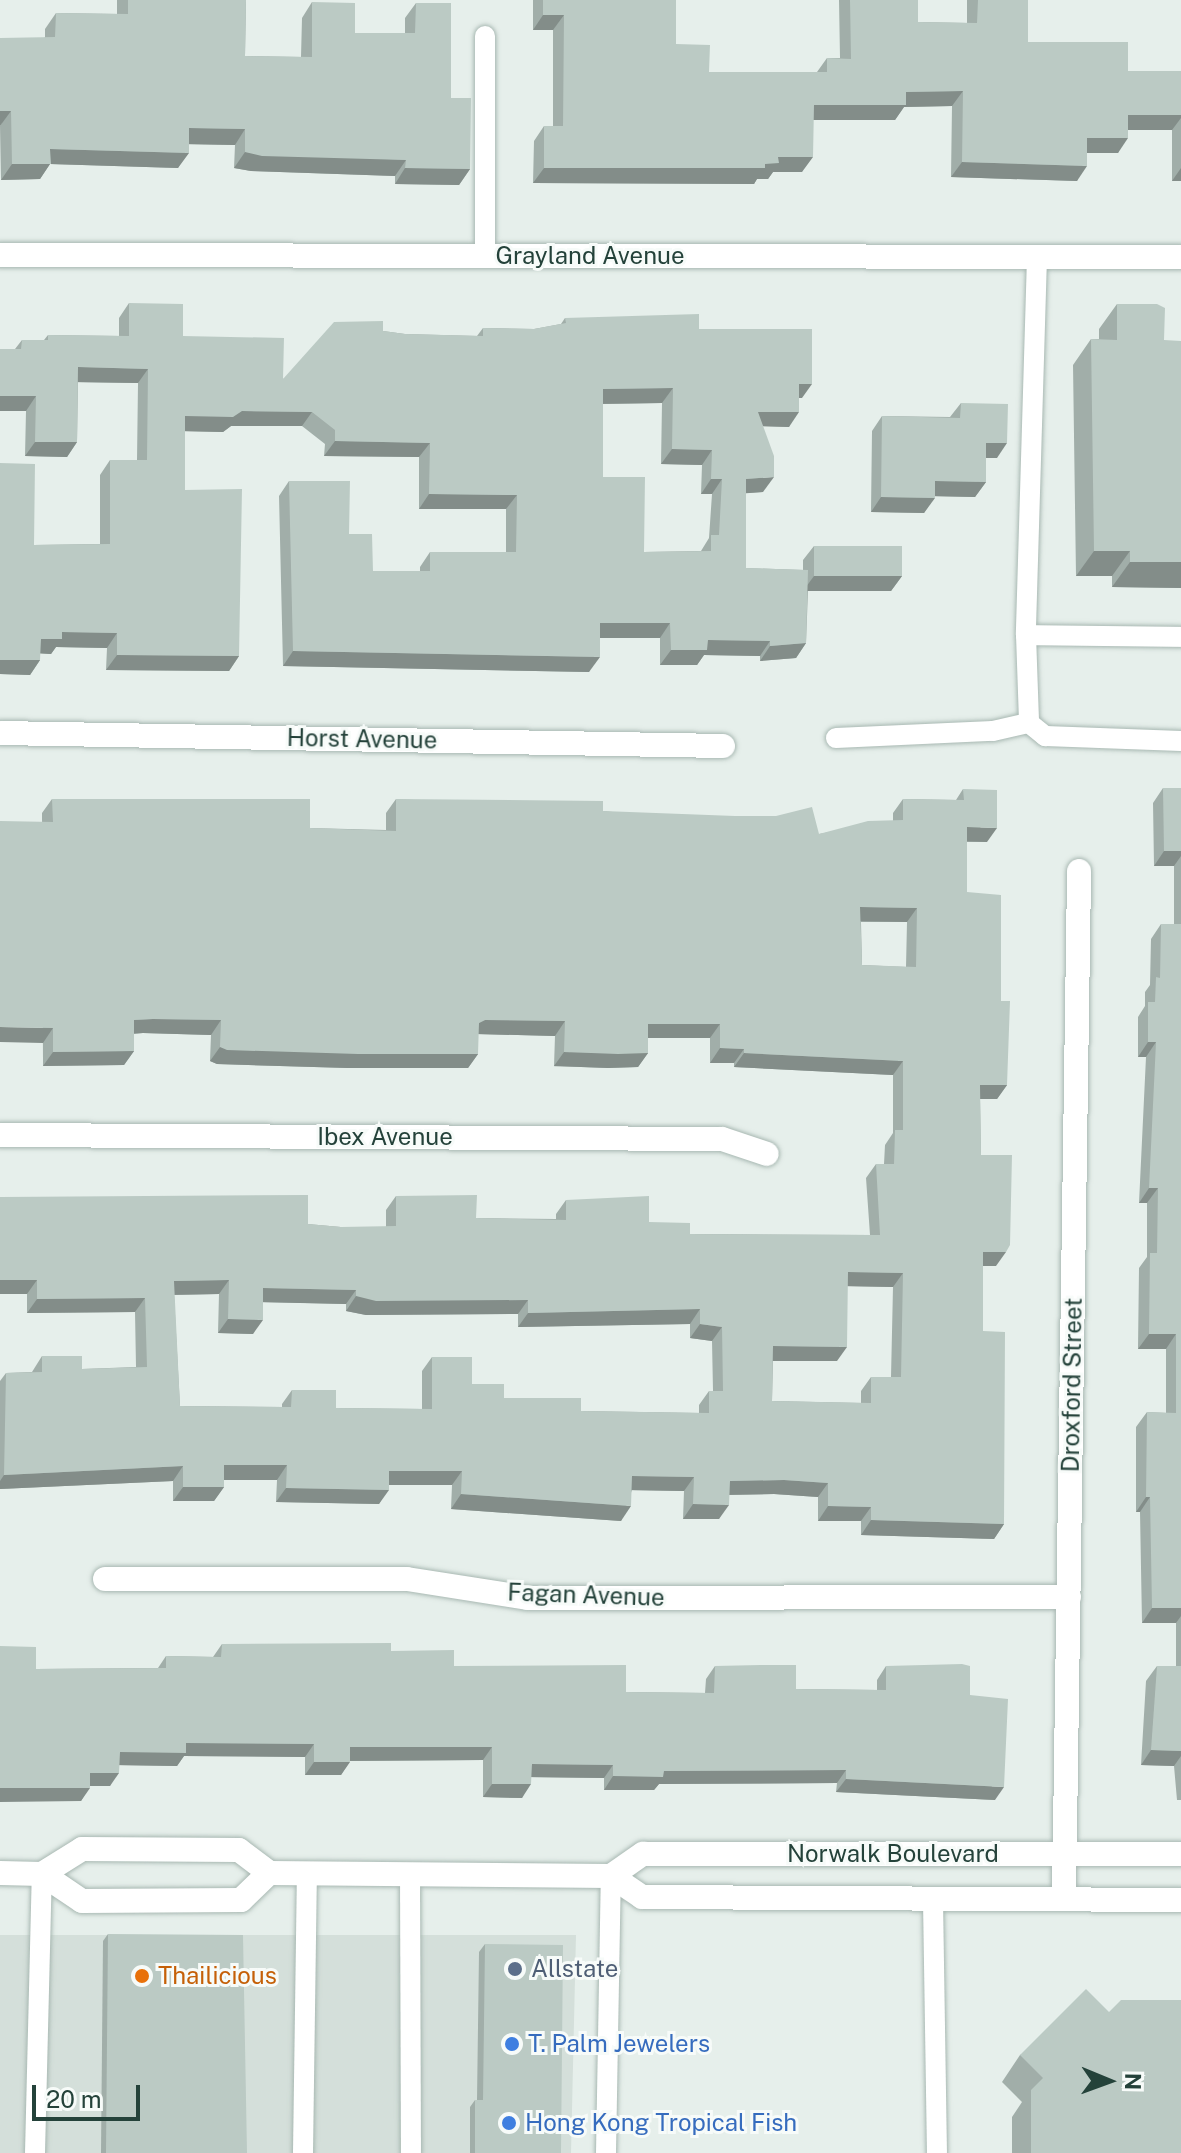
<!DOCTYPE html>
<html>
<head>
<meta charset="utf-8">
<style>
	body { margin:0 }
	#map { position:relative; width:1181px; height:2153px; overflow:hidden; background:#e6efeb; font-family:"Public Sans",sans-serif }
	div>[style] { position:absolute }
	.built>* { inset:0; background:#d4dfda }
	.roads { filter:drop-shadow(0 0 2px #a8b8b2) drop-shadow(0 0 2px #a8b8b2) }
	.service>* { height:20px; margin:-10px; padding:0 10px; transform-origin:10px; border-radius:10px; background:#fff }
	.minor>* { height:24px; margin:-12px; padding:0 12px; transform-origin:12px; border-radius:12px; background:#fff }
	.secondary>* { height:24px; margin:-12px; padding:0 12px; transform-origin:12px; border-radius:12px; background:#fff }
	.wall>* { inset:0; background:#a1aea9 }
	.shaded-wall>* { inset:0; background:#838d89 }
	.building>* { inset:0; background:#bbcac4 }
	.dots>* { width:22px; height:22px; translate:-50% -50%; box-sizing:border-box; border:4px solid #f7fbf9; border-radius:50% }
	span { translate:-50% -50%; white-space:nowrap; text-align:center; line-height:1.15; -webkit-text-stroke:6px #f7fbf9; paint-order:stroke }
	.street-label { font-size:24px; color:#24423a }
	.service-label { font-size:24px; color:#4e5e75 }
	.left { translate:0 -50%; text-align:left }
	.food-label { font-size:24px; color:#c56008 }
	.shop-label { font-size:24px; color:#366cbe }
	.north { position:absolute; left:1069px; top:2041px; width:80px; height:80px; -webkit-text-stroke:6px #f7fbf9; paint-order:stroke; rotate:91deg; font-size:22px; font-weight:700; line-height:32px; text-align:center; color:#24423a }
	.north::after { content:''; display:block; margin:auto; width:28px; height:36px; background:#24423a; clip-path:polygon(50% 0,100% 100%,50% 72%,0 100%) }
	.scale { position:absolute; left:32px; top:2085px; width:108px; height:36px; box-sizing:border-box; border:4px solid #24423a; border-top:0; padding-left:10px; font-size:24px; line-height:28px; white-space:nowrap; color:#24423a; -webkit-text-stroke:6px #f7fbf9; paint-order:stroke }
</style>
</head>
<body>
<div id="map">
	<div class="built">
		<i style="clip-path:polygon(0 1935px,576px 1935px,571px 2153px,0 2153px)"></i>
	</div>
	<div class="roads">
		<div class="service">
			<i style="left:485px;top:256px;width:220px;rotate:-90deg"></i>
			<i style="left:1037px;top:257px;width:378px;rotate:91.7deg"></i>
			<i style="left:1026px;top:635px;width:88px;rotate:88deg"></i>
			<i style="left:1029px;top:723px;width:21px;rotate:39deg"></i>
			<i style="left:1045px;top:736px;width:136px;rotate:2.1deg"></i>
			<i style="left:1026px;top:635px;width:155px;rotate:0.7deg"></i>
			<i style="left:836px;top:738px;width:157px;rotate:-2.6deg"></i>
			<i style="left:993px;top:731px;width:37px;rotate:-13deg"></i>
			<i style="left:410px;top:1875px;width:278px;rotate:89.8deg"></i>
			<i style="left:933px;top:1900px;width:253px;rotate:89.1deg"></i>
			<i style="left:35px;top:2153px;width:279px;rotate:-88.6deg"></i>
			<i style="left:303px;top:2153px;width:279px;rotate:-89.2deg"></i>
			<i style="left:606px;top:2153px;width:277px;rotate:-89deg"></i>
		</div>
		<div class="minor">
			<i style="left:0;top:255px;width:1181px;rotate:0.1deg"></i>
			<i style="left:0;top:733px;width:723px;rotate:1.03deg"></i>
			<i style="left:0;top:1135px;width:722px;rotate:0.32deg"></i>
			<i style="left:722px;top:1139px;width:47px;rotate:18.4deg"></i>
			<i style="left:105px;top:1579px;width:302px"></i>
			<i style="left:407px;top:1579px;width:122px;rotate:8.9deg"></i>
			<i style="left:528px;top:1598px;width:541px;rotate:-0.11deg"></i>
			<i style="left:1064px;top:1899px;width:1028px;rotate:-89.16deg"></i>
		</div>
		<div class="secondary">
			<i style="left:0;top:1873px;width:42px;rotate:1.4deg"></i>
			<i style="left:42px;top:1874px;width:47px;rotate:-32deg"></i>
			<i style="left:82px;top:1849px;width:157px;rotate:0.4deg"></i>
			<i style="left:239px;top:1850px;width:38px;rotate:37deg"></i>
			<i style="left:269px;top:1873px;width:342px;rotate:0.5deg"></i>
			<i style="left:611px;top:1876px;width:37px;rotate:34deg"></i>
			<i style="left:642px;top:1897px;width:539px;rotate:0.32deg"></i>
			<i style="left:42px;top:1874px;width:48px;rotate:34deg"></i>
			<i style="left:82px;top:1901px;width:159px;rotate:-0.4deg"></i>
			<i style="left:241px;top:1900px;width:39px;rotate:-44deg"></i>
			<i style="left:611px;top:1876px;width:39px;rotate:-35deg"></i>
			<i style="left:643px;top:1854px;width:538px"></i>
		</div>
	</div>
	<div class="wall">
		<i style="clip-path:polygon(117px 0,246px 0,245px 56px,301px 57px,302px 18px,312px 2px,355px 33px,405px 33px,405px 18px,416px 3px,451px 98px,470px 169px,459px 185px,395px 184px,395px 176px,251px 171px,234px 168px,235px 145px,189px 144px,178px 168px,50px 164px,40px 179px,1px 180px,0 126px,45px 37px,45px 29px,56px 13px,117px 14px)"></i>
		<i style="clip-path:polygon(533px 0,676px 0,676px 44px,709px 72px,817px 72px,827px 58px,840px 58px,839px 0,918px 0,918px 22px,967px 23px,967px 0,1028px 0,1028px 42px,1128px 71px,1181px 71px,1181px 181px,1172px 181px,1172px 130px,1128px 130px,1118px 153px,1087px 153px,1077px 181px,951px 177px,952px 106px,904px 107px,895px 120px,813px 120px,802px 172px,773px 172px,768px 179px,757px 179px,754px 184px,533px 183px,534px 141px,544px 126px,553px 126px,553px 30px,533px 30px)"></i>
		<i style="clip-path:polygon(evenodd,129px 303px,183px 336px,283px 379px,383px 331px,405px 334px,477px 336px,483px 328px,534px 329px,561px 324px,565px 318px,699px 329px,802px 398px,799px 398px,789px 427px,763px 426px,763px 492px,746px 493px,746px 568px,803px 570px,803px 560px,814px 546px,902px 576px,891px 591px,808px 591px,806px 643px,796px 658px,760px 661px,760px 656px,704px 655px,697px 665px,660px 665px,660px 638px,600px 638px,589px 672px,283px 666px,279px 496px,289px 481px,349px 534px,373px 571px,420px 571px,420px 567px,430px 552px,506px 552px,506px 509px,419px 509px,419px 457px,324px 456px,325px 444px,302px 426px,231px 426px,223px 432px,185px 431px,185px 490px,239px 656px,229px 671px,106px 670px,107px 648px,56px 647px,51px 654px,40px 653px,40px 660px,30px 675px,0 674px,0 463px,34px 545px,100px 544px,100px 475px,110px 460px,137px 460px,138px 383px,78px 382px,77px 442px,67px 457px,25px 456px,26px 411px,0 411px,0 349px,15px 349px,22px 340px,44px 340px,48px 335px,119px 336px,119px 318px,129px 303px,662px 403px,661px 464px,702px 465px,701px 494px,712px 494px,709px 538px,701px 551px,644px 552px,603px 477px,603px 404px,662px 403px)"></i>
		<i style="clip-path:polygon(1117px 304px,1164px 340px,1181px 588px,1112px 587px,1112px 576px,1076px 576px,1073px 365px,1091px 339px,1099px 339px,1099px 329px)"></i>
		<i style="clip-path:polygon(961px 403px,997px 458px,986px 458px,986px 482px,975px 497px,935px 496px,924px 513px,871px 512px,872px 431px,882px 416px,950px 417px)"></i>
		<i style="clip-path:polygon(1163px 788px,1181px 788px,1181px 1800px,1177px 1800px,1174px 1766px,1141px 1765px,1146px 1681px,1157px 1666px,1176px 1666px,1176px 1623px,1142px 1623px,1140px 1512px,1136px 1512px,1136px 1427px,1147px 1412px,1166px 1413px,1166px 1349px,1138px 1349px,1139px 1268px,1147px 1257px,1147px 1203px,1139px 1203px,1146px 1057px,1138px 1057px,1138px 1017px,1145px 1006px,1145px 992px,1150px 985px,1151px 939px,1161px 924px,1174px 924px,1174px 866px,1154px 866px,1153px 803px)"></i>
		<i style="clip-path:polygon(evenodd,963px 789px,987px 842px,967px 842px,967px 892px,1001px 1001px,1007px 1085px,997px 1099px,980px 1099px,981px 1155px,996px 1266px,983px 1266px,983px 1331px,1004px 1524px,994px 1539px,861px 1535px,861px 1521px,818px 1521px,818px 1497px,774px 1494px,729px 1495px,719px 1519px,683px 1519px,684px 1491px,632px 1490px,621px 1521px,451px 1509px,452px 1485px,389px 1485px,379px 1504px,276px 1502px,277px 1480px,224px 1480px,224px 1487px,214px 1501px,173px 1501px,173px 1481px,0 1489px,0 1381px,6px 1373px,32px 1372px,42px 1356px,82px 1369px,136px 1367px,135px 1312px,27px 1313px,27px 1294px,0 1294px,0 1197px,341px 1227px,386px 1227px,386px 1210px,396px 1196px,476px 1218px,556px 1219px,556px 1214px,566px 1200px,690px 1234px,870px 1235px,866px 1178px,876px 1164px,884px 1164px,885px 1145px,893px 1133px,893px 1075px,734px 1067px,734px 1063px,710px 1063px,710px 1038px,648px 1038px,648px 1053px,638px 1067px,608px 1068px,554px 1066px,555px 1036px,478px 1034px,478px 1054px,468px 1068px,348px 1068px,217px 1064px,210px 1061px,211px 1035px,143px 1033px,134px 1034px,134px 1051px,124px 1065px,43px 1066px,42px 813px,52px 799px,310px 828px,386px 830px,386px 813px,396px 799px,603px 811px,819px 834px,893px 821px,893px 813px,903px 799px,956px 800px,963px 789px,861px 922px,907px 922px,906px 967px,862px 965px,861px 922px,963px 789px,847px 1286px,893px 1287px,891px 1377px,871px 1377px,861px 1391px,861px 1403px,772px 1401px,773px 1361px,837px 1361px,847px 1286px,963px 789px,219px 1294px,218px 1333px,253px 1334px,263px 1302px,346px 1304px,346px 1311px,366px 1315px,518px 1314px,518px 1327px,690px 1324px,690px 1338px,712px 1341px,713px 1391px,709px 1391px,699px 1405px,699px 1413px,581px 1411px,504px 1398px,472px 1384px,432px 1357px,422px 1371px,422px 1409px,336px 1408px,292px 1390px,282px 1404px,282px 1407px,180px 1406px,174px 1295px,219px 1294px)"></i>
		<i style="clip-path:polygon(222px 1644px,391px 1651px,454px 1666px,626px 1692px,705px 1693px,706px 1679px,715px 1666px,796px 1689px,877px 1690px,877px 1680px,886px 1666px,970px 1695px,995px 1800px,836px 1792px,837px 1783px,659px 1784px,654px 1790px,604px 1790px,604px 1778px,531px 1777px,522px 1798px,483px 1797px,483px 1760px,350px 1761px,341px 1775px,305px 1775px,305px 1757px,184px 1756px,177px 1766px,119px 1765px,110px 1786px,90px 1786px,81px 1801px,36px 1669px,158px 1668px,166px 1656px,213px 1657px)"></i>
		<i style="clip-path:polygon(108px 1934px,247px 2153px,101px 2153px,103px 1941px)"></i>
		<i style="clip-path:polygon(485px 1944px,561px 2153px,470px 2153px,470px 2107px,475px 2100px,477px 2100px,479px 1952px)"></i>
		<i style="clip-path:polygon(1109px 2012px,1181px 2153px,1012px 2153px,1012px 2117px,1022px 2102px,1002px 2082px,1020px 2055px)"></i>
	</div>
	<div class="shaded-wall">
		<i style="clip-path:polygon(543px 15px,564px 15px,553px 30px,533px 30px)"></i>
		<i style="clip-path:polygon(963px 91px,952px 106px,904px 107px,895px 120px,803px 120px,814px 105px,906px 92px)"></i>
		<i style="clip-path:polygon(0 111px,11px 111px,0 126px)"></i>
		<i style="clip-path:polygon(1128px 115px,1181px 115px,1181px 118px,1172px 130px,1118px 130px)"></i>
		<i style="clip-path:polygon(189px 128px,245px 129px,235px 145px,179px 144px)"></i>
		<i style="clip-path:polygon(1087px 138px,1128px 138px,1118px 153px,1076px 153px)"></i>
		<i style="clip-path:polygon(50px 149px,189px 153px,178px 168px,50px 164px,40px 179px,1px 180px,12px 164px)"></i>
		<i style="clip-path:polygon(245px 152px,406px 160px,395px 176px,251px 171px,234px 168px)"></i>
		<i style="clip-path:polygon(778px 157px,813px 157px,802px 172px,773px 172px,768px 179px,757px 179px,754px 184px,533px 183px,544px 168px,765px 164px)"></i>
		<i style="clip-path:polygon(962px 162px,1087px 166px,1077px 181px,951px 177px)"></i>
		<i style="clip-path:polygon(405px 168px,470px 169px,459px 185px,395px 184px)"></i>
		<i style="clip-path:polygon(1181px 168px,1181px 181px,1172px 181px)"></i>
		<i style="clip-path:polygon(78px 367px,148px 369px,138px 383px,68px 382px)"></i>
		<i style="clip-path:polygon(799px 384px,812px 384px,802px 398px,789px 398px)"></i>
		<i style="clip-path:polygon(673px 388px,662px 403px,593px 404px,603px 389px)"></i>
		<i style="clip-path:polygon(0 396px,36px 396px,26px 411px,0 411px)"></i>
		<i style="clip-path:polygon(242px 411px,312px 412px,302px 426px,231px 426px,223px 432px,175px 431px,185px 416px)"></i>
		<i style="clip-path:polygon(758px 412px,799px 412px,789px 427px,748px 426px)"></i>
		<i style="clip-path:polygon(335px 441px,430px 443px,419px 457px,324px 456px)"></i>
		<i style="clip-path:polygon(35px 442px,77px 442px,67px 457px,25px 456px)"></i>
		<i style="clip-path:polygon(986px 443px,1007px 443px,997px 458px,976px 458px)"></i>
		<i style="clip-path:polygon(672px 449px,712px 450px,702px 465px,661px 464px)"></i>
		<i style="clip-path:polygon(774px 477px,763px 492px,736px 494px,746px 479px)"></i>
		<i style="clip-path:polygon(711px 479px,722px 479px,712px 494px,701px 494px)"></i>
		<i style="clip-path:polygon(935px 481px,986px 482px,975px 497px,925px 496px)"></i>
		<i style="clip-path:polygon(429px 494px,517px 495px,506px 509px,419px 509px)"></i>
		<i style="clip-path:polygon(881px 497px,935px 498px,924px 513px,871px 512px)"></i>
		<i style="clip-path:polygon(1094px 551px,1130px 551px,1112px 576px,1076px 576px)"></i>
		<i style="clip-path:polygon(1130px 562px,1181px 562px,1181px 588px,1112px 587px)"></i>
		<i style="clip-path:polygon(814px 576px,902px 576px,891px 591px,803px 591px)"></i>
		<i style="clip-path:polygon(600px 623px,670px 623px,660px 638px,590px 638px)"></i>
		<i style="clip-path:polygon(62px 632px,117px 633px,107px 648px,56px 647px,51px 654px,30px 653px,41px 639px)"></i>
		<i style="clip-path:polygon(708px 640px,770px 641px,760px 656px,704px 655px,697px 665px,660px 665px,671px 650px)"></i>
		<i style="clip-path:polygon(806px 643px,796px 658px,760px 661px,770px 646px)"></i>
		<i style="clip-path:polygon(293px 651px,600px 657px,589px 672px,283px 666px)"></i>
		<i style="clip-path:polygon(117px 655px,239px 656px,229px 671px,106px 670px)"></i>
		<i style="clip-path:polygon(0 660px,40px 660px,30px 675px,0 674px)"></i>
		<i style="clip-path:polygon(967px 827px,997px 828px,987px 842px,957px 841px)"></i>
		<i style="clip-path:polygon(1164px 851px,1181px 851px,1181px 856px,1174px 866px,1154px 866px)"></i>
		<i style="clip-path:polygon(860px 907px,917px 908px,907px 922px,850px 921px)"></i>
		<i style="clip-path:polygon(153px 1019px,221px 1020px,211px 1035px,143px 1033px,124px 1034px,134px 1020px)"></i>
		<i style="clip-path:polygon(485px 1020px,565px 1021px,555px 1036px,475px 1034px,479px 1023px)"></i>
		<i style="clip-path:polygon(648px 1024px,720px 1024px,710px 1038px,638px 1038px)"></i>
		<i style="clip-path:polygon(0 1027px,53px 1028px,43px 1043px,0 1042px)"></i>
		<i style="clip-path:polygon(1148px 1042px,1156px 1042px,1146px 1057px,1138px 1057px)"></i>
		<i style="clip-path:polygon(220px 1047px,478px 1054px,468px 1068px,348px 1068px,217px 1064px,210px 1061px)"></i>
		<i style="clip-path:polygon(720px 1048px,744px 1049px,734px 1063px,710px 1063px)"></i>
		<i style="clip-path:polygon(134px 1051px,124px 1065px,43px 1066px,53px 1052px)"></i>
		<i style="clip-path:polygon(564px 1052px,648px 1053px,638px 1067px,608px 1068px,554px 1066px)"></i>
		<i style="clip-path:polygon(744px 1053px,903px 1061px,893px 1075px,734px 1067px)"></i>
		<i style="clip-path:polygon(980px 1085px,1007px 1085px,997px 1099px,970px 1099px)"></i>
		<i style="clip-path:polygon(1149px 1188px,1158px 1188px,1147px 1203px,1139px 1203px)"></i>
		<i style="clip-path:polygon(983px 1252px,1006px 1252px,996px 1266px,973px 1266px)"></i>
		<i style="clip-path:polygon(848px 1272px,903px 1273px,893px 1287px,838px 1286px)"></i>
		<i style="clip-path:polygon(0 1280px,37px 1280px,27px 1294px,0 1294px)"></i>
		<i style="clip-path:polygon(229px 1280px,219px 1294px,164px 1295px,174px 1281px)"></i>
		<i style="clip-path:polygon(263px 1288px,356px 1290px,346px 1304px,253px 1302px)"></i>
		<i style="clip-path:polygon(356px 1296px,528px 1300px,518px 1314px,366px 1315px,346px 1311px)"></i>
		<i style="clip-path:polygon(145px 1298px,135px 1312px,27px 1313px,37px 1299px)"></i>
		<i style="clip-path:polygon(700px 1309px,690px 1324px,518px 1327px,528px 1313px)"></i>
		<i style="clip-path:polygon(228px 1319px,263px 1320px,253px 1334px,218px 1333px)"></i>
		<i style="clip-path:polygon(700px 1324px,722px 1327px,712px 1341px,690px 1338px)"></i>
		<i style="clip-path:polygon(1149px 1334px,1176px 1334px,1166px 1349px,1138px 1349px)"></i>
		<i style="clip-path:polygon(773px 1346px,847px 1347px,837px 1361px,763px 1361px)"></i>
		<i style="clip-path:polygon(224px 1465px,287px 1465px,277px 1480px,214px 1480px)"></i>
		<i style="clip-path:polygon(183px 1466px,173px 1481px,0 1489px,0 1481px,4px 1475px)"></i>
		<i style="clip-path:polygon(389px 1471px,462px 1471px,452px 1485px,379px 1485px)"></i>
		<i style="clip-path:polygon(632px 1476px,694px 1477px,684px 1491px,622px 1490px)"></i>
		<i style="clip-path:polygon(784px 1480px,828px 1483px,818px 1497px,774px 1494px,720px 1495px,730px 1481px)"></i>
		<i style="clip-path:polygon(183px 1487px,224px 1487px,214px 1501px,173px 1501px)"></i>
		<i style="clip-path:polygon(286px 1488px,389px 1490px,379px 1504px,276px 1502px)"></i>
		<i style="clip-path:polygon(461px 1494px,631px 1506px,621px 1521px,451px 1509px)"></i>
		<i style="clip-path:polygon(1146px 1497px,1150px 1497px,1140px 1512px,1136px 1512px)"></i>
		<i style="clip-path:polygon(693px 1504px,729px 1505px,719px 1519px,683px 1519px)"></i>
		<i style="clip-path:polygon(828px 1506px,871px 1507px,861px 1521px,818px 1521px)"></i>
		<i style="clip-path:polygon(871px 1520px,1004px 1524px,994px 1539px,861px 1535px)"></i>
		<i style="clip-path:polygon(1152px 1608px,1181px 1608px,1181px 1616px,1176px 1623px,1142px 1623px)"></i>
		<i style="clip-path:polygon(186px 1743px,314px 1744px,305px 1757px,184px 1756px,177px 1766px,110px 1765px,120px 1752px)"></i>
		<i style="clip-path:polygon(350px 1747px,492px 1747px,483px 1760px,340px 1761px)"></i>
		<i style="clip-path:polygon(1151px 1750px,1181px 1751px,1181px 1756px,1174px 1766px,1141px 1765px)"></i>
		<i style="clip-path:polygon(314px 1762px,350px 1762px,341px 1775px,305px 1775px)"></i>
		<i style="clip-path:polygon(532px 1764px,613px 1765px,604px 1778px,522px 1777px)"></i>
		<i style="clip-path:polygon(846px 1770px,837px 1783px,659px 1784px,654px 1790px,604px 1790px,613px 1776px,664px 1771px)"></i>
		<i style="clip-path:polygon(90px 1773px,119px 1773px,110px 1786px,81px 1786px)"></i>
		<i style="clip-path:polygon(846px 1779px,1004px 1787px,995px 1800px,836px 1792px)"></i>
		<i style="clip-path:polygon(492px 1784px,531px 1784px,522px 1798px,483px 1797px)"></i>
		<i style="clip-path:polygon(0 1788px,90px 1788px,81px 1801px,0 1802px)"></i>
	</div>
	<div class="building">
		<i style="clip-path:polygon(128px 0,246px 0,245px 56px,312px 57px,312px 2px,355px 3px,355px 33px,415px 33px,416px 3px,451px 3px,451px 98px,471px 98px,470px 169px,405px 168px,406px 160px,262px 156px,245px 152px,245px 129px,189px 128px,189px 153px,50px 149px,51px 164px,12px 164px,11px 111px,0 111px,0 38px,55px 37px,56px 13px,128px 14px)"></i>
		<i style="clip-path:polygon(543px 0,676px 0,676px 44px,710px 45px,709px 72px,827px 72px,827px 58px,851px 59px,850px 0,918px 0,918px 22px,977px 23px,978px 0,1028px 0,1028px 42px,1128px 42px,1128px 71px,1181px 71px,1181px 115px,1128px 115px,1128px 138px,1087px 138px,1087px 166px,962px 162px,963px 91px,906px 92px,906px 105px,814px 105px,813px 157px,778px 157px,779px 163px,765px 164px,765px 168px,544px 168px,544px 126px,563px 126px,564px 15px,543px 15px)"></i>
		<i style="clip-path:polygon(evenodd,129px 303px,183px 304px,183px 336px,284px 338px,283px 379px,334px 322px,383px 321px,383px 331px,405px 334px,483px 336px,483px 328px,534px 329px,566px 323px,565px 318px,699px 314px,699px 329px,812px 329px,812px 384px,799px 384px,799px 412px,758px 412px,774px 456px,774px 477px,746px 479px,746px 568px,808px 570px,806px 643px,770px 646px,770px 641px,708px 640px,707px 650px,671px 650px,670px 623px,600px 623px,600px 657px,293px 651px,289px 481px,350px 481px,349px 534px,372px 534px,373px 571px,430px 571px,430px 552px,516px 552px,517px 495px,429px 494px,430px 443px,335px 441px,335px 430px,312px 412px,242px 411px,233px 417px,185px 416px,185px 490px,242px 489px,239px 656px,117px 655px,117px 633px,62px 632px,62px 639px,41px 639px,40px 660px,0 660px,0 463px,35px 464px,34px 545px,110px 544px,110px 460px,147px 460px,148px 369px,78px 367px,77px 442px,35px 442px,36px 396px,0 396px,0 349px,21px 349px,22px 340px,48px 340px,48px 335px,129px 336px,129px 303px,673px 388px,672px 449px,712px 450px,711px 479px,722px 479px,719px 535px,711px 535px,711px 551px,644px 552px,645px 477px,603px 477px,603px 389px,673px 388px)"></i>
		<i style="clip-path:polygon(1117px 304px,1157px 304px,1165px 308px,1164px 340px,1181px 341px,1181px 562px,1130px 562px,1130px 551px,1094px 551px,1091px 339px,1117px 340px)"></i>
		<i style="clip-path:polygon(961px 403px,1008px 404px,1007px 443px,986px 443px,986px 482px,935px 481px,935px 498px,881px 497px,882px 416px,960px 418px)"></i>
		<i style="clip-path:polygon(814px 546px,902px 546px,902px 576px,814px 576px)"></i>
		<i style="clip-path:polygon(1163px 788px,1181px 788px,1181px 851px,1164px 851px)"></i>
		<i style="clip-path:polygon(evenodd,963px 789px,997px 790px,997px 828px,967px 827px,967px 892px,1001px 895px,1001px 1001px,1010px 1001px,1007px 1085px,980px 1085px,981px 1155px,1012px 1155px,1010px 1245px,1006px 1252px,983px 1252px,983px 1331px,1005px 1332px,1004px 1524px,871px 1520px,871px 1507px,828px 1506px,828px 1483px,784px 1480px,730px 1481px,729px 1505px,693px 1504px,694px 1477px,632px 1476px,631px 1506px,461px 1494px,462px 1471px,389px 1471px,389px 1490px,286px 1488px,287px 1465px,224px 1465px,224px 1487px,183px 1487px,183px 1466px,4px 1475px,6px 1373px,42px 1372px,42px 1356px,82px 1356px,82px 1369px,147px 1367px,145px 1298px,37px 1299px,37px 1280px,0 1280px,0 1197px,308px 1195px,308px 1224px,341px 1227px,396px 1226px,396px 1196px,477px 1195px,476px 1218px,566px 1220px,566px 1200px,649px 1196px,649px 1222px,690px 1223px,690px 1234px,880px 1235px,876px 1164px,894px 1164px,895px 1130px,903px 1130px,903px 1061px,744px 1053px,744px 1049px,720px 1048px,720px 1024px,648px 1024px,648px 1053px,618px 1054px,564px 1052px,565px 1021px,485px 1020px,479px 1023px,478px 1054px,358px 1054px,227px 1050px,220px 1047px,221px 1020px,153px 1019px,134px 1020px,134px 1051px,53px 1052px,53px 1028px,0 1027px,0 821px,53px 822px,52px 799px,310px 799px,310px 828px,396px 831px,396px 799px,603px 801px,603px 811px,735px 816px,776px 816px,812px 807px,819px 834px,868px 821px,903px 820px,903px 799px,964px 800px,963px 789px,860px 907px,917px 908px,916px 967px,862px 965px,860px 907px,963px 789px,848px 1272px,903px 1273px,901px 1377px,871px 1377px,871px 1403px,772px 1401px,773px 1346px,847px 1347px,848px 1272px,963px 789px,229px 1280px,228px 1319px,263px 1320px,263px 1288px,356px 1290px,356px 1296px,376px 1301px,528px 1300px,528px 1313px,700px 1309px,700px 1324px,722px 1327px,723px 1391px,709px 1391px,709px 1413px,581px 1411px,581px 1398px,504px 1398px,504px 1384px,472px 1384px,472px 1357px,432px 1357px,432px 1409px,336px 1408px,336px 1390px,292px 1390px,291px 1407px,180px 1406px,174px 1281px,229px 1280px)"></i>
		<i style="clip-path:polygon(1161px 924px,1181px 924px,1181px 1608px,1152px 1608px,1150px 1497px,1146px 1497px,1147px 1412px,1176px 1413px,1176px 1334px,1149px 1334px,1150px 1253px,1157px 1253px,1158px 1188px,1149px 1188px,1156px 1042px,1148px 1042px,1148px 1002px,1155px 1002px,1156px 977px,1160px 978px)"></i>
		<i style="clip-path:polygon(391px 1643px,391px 1651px,454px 1650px,454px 1666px,626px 1665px,626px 1692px,714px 1693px,715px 1666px,761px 1665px,796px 1665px,796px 1689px,886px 1690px,886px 1666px,962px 1664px,970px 1666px,970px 1695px,1008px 1699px,1004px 1787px,846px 1779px,846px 1770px,664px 1771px,663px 1777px,613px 1776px,613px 1765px,532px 1764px,531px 1784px,492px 1784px,492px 1747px,350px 1747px,350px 1762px,314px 1762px,314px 1744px,186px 1743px,186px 1753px,120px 1752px,119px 1773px,90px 1773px,90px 1788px,0 1788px,0 1646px,36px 1647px,36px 1669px,166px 1668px,166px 1656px,221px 1657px,222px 1644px)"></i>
		<i style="clip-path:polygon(1157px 1666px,1181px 1666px,1181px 1751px,1151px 1750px)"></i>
		<i style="clip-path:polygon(108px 1934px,243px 1935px,247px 2153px,106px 2153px)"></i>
		<i style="clip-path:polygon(485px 1944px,563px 1945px,561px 2153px,475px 2153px,475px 2100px,483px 2100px)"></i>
		<i style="clip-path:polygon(1086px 1989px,1109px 2012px,1121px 2000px,1181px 2000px,1181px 2153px,1031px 2153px,1031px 2090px,1043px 2078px,1020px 2055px)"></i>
	</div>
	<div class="dots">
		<i style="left:515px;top:1969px;background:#5c6f8a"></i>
		<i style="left:142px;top:1976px;background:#e8710a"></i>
		<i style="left:512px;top:2044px;background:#3f7fe0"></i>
		<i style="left:509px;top:2123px;background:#3f7fe0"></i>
	</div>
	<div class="street-label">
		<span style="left:590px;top:256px">Grayland Avenue</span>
		<span style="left:362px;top:739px;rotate:1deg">Horst Avenue</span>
		<span style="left:385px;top:1137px">Ibex Avenue</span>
		<span style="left:1072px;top:1385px;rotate:-89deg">Droxford Street</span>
		<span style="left:586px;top:1595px;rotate:2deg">Fagan Avenue</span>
		<span style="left:893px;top:1854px">Norwalk Boulevard</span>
	</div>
	<div class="service-label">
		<span class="left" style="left:531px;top:1969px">Allstate</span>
	</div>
	<div class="food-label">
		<span class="left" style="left:158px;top:1976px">Thailicious</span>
	</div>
	<div class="shop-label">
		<span class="left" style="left:528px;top:2044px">T. Palm Jewelers</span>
		<span class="left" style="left:525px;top:2123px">Hong Kong Tropical Fish</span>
	</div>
	<div class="north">N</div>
	<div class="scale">20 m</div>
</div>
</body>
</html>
